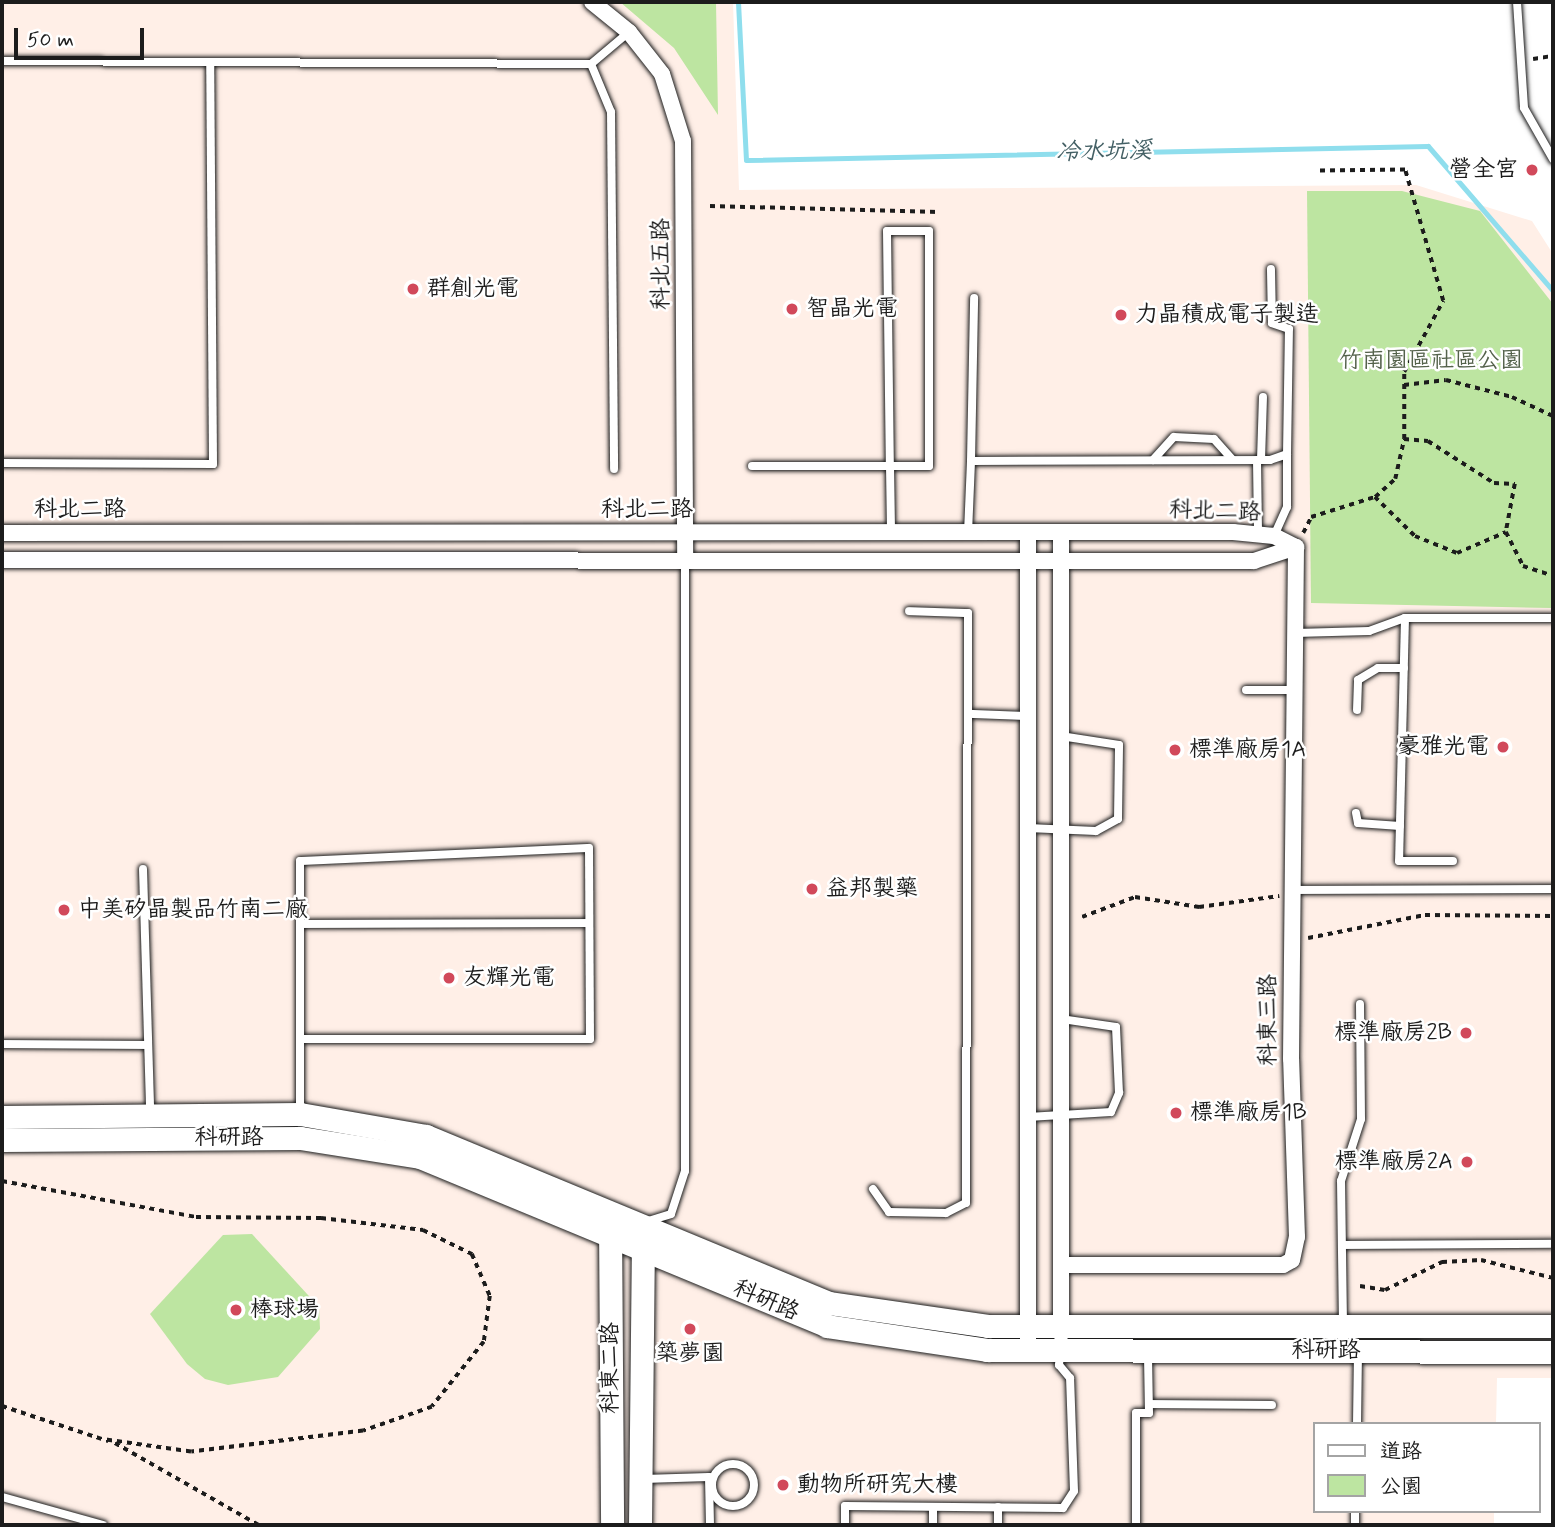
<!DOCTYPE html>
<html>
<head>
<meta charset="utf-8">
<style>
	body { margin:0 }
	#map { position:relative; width:1555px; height:1527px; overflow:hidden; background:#fff; font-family:Mynerve,"LXGW WenKai TC",sans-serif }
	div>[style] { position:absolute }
	.built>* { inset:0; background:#ffefe7 }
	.green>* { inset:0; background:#bde5a1 }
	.stream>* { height:5px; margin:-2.5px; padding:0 2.5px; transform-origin:2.5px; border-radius:2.5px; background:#8fdeed }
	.path>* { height:3.5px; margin-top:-1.75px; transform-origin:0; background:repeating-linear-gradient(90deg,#1c1c1c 0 5px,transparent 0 10px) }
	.roads { filter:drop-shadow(0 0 2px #1c1c1c) drop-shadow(0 0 2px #1c1c1c) }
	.lane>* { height:8px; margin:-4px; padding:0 4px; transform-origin:4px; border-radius:4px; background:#fff }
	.lane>.ring { margin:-4px; padding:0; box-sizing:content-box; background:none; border:8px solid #fff; border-radius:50% }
	.street>* { height:16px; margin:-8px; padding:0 8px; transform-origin:8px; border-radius:8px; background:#fff }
	.secondary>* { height:23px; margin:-11.5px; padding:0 11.5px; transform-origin:11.5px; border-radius:11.5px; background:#fff }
	.dots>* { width:19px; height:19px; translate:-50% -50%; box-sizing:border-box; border:4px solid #fff; border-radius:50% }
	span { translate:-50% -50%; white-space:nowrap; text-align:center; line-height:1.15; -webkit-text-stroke:5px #fff; paint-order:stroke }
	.poi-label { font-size:23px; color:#1c1c1c }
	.right { translate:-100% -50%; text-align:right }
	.left { translate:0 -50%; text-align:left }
	.street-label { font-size:23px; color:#1c1c1c }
	.park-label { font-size:23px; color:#54624b }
	.water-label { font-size:24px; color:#446065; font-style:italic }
	.frame { position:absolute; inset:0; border:4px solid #1c1c1c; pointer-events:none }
	.legend { position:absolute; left:1313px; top:1422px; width:228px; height:91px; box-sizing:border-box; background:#fff; border:2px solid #a4a4a4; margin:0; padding:9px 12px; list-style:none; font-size:21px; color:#1c1c1c }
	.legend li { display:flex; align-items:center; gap:14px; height:35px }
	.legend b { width:35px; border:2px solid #a4a4a4 }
	.scale { position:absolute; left:14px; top:28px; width:130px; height:32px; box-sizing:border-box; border:4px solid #1c1c1c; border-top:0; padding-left:9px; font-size:21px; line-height:24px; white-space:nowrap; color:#1c1c1c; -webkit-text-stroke:5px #fff; paint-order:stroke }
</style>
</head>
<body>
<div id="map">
	<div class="built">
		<i style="clip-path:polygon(2px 2px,733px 2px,739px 190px,1416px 185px,1532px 221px,1553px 254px,1553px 1378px,1497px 1378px,1496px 1424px,1315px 1424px,1315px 1511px,1494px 1511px,1494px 1525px,2px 1525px)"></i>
	</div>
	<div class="green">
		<i style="clip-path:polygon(620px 2px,716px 2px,718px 115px,674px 48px)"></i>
		<i style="clip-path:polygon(1307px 191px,1402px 191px,1480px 211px,1553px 304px,1553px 608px,1311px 603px)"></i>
		<i style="clip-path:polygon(252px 1234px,319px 1307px,320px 1329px,278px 1377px,228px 1385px,205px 1379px,187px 1364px,150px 1314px,223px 1235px)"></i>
	</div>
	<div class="stream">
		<i style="left:738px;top:2px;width:158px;rotate:87.1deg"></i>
		<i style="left:746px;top:160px;width:682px;rotate:-1.18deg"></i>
		<i style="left:1428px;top:146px;width:191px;rotate:49.2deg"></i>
	</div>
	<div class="path">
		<i style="left:1533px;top:59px;width:20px;rotate:-9deg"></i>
		<i style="left:710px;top:206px;width:229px;rotate:1.5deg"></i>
		<i style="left:1404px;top:385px;width:42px;rotate:-6.8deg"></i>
		<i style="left:1446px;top:380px;width:68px;rotate:14.4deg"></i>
		<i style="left:1512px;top:397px;width:45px;rotate:24.9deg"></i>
		<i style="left:1404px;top:439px;width:24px;rotate:5deg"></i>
		<i style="left:1428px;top:441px;width:78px;rotate:32.5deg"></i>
		<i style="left:1494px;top:483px;width:21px;rotate:3deg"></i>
		<i style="left:1515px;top:484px;width:49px;rotate:100.6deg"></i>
		<i style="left:1375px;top:497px;width:56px;rotate:44.3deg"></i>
		<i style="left:1415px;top:536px;width:45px;rotate:22deg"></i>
		<i style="left:1457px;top:553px;width:53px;rotate:-23.2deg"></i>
		<i style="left:1506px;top:532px;width:38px;rotate:63deg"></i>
		<i style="left:1523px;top:566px;width:32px;rotate:18deg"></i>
		<i style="left:1303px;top:533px;width:18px;rotate:-63deg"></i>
		<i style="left:1311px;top:517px;width:67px;rotate:-17.4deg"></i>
		<i style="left:1375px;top:497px;width:27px;rotate:-42deg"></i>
		<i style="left:1395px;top:479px;width:41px;rotate:-77.3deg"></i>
		<i style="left:1404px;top:439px;width:67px;rotate:-90deg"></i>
		<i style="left:1404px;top:372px;width:81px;rotate:-61.2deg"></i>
		<i style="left:1443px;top:301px;width:136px;rotate:-106.2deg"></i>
		<i style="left:1405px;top:170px;width:86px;rotate:179.3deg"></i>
		<i style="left:1082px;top:917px;width:57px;rotate:-20.7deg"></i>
		<i style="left:1135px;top:897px;width:65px;rotate:8.9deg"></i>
		<i style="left:1199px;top:907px;width:81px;rotate:-7.8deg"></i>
		<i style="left:1308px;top:938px;width:119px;rotate:-11.1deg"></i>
		<i style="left:1425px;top:915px;width:128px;rotate:0.4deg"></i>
		<i style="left:2px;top:1181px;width:197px;rotate:10.5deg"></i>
		<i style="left:196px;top:1217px;width:125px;rotate:0.5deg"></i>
		<i style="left:321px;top:1218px;width:103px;rotate:6.7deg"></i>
		<i style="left:423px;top:1230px;width:55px;rotate:26.1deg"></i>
		<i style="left:472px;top:1254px;width:46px;rotate:66.8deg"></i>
		<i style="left:490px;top:1296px;width:46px;rotate:97.4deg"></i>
		<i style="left:484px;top:1342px;width:83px;rotate:128.7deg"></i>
		<i style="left:432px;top:1407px;width:73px;rotate:160.8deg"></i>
		<i style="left:363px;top:1431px;width:173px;rotate:173deg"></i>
		<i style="left:191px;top:1452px;width:86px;rotate:-172deg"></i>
		<i style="left:1360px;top:1286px;width:25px;rotate:9deg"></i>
		<i style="left:1385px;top:1290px;width:64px;rotate:-26.2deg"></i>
		<i style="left:1442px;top:1262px;width:39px;rotate:-3deg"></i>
		<i style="left:1481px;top:1260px;width:74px;rotate:14deg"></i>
		<i style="left:2px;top:1406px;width:112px;rotate:18.3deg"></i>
		<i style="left:115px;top:1443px;width:166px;rotate:29.7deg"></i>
	</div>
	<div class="roads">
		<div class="lane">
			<i style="left:1517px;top:2px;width:106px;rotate:86.2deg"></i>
			<i style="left:1524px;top:108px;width:59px;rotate:60.4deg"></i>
			<i style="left:2px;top:61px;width:589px;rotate:0.29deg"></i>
			<i style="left:591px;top:64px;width:50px;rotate:-40.1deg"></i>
			<i style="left:591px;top:64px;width:52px;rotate:67.4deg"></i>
			<i style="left:611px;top:112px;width:357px;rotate:89.5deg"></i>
			<i style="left:1153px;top:460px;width:31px;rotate:-48deg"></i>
			<i style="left:1174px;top:437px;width:40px;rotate:2.9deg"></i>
			<i style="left:1214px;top:439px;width:28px;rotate:48deg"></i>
			<i style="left:1257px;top:460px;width:74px;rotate:89.2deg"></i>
			<i style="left:1261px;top:460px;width:63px;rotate:-88.2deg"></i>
			<i style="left:971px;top:461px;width:163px;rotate:-88.9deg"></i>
			<i style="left:2px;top:463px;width:211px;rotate:0.3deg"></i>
			<i style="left:213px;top:464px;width:402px;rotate:-90.4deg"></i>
			<i style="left:752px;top:466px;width:177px"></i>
			<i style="left:929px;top:466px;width:235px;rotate:-90deg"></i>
			<i style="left:929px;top:231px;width:42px;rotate:180deg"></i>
			<i style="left:887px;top:231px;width:235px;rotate:89.3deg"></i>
			<i style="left:890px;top:466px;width:67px;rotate:89.1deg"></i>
			<i style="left:968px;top:533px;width:72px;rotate:-87.6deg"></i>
			<i style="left:971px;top:461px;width:299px;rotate:-0.2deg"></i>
			<i style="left:1270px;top:460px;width:18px;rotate:-19deg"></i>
			<i style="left:1287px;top:454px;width:125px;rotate:-89.1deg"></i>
			<i style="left:1289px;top:329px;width:18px;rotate:-161deg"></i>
			<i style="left:1272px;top:323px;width:54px;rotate:-91.1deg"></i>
			<i style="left:1274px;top:536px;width:32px;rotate:-66deg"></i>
			<i style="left:1287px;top:507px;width:53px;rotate:-90deg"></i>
			<i style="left:1405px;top:618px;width:243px;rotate:91.4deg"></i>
			<i style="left:1399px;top:861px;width:54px"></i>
			<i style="left:1295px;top:633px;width:74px;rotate:-1.5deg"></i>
			<i style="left:1369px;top:631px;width:38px;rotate:-20deg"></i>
			<i style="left:1405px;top:618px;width:148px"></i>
			<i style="left:1246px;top:690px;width:48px"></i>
			<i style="left:1357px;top:710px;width:30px;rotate:-88deg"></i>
			<i style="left:1358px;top:680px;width:23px;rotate:-31deg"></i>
			<i style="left:1378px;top:668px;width:26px"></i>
			<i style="left:971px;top:714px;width:57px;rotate:2deg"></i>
			<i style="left:1356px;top:813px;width:10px;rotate:79deg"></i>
			<i style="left:1358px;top:823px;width:42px;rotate:4.1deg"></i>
			<i style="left:1028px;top:828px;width:68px;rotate:2.5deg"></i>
			<i style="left:1096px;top:831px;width:25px;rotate:-29deg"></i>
			<i style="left:1118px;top:819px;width:74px;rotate:-89.2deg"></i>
			<i style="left:1119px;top:745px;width:59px;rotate:-171.2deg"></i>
			<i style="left:143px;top:869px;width:243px;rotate:88.3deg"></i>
			<i style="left:1292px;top:890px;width:261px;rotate:-0.2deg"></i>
			<i style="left:302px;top:924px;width:287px;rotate:-0.2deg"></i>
			<i style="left:2px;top:1044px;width:145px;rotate:0.4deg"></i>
			<i style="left:300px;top:1111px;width:250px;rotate:-90deg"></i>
			<i style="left:300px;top:861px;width:289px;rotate:-2.6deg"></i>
			<i style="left:589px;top:848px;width:191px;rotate:89.7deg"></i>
			<i style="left:590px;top:1039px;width:288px;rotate:180deg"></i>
			<i style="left:1028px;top:1117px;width:83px;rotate:-3.4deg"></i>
			<i style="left:1111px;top:1112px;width:21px;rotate:-67deg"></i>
			<i style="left:1119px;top:1093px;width:66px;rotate:-92.6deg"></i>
			<i style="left:1116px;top:1027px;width:56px;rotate:-171.7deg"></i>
			<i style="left:873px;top:1189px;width:28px;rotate:55deg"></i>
			<i style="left:889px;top:1212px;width:57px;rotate:1deg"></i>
			<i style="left:946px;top:1213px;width:22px;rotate:-27deg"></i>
			<i style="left:966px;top:1203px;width:590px;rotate:-89.81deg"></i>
			<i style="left:968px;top:613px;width:59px;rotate:-178.1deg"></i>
			<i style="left:645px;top:1222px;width:27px;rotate:-17deg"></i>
			<i style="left:671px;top:1214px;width:45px;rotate:-72deg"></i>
			<i style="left:685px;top:1171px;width:611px;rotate:-90deg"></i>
			<i style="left:1342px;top:1245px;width:211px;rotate:-0.3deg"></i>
			<i style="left:1343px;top:1324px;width:143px;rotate:-90.8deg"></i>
			<i style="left:1341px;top:1181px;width:65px;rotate:-72.1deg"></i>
			<i style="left:1361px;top:1119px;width:115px;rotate:-90.5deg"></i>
			<i style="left:1149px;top:1404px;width:123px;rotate:0.5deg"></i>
			<i style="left:1357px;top:1424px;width:70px;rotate:-89.2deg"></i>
			<i class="ring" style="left:712px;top:1464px;width:34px;height:34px"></i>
			<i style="left:643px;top:1479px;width:66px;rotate:-1.7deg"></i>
			<i style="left:709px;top:1477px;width:48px;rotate:88.8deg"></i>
			<i style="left:2px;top:1497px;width:105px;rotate:15.5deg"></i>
			<i style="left:845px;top:1525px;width:19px;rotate:-90deg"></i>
			<i style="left:845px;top:1506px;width:218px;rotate:0.5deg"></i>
			<i style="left:1063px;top:1508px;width:20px;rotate:-57deg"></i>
			<i style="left:1074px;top:1491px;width:113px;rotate:-92deg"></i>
			<i style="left:1070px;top:1378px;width:17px;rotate:-130deg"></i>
			<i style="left:1059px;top:1365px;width:12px;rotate:-85deg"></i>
			<i style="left:933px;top:1525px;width:18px;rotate:-90deg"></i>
			<i style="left:998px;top:1525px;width:18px;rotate:-90deg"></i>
			<i style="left:1136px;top:1525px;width:112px;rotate:-90deg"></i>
			<i style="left:1136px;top:1413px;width:13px"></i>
			<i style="left:1149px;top:1413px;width:59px;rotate:-91deg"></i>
			<i style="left:1355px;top:1525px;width:14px;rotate:-90deg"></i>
		</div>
		<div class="street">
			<i style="left:592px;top:2px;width:48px;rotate:39deg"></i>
			<i style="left:629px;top:32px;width:53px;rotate:51.8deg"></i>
			<i style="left:662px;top:74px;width:70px;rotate:72.6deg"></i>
			<i style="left:683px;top:141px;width:419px;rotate:89.7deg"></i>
			<i style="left:2px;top:533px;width:1231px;rotate:-0.05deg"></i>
			<i style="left:1233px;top:532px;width:41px;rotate:5.6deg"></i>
			<i style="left:1274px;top:536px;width:25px;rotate:27deg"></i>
			<i style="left:1028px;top:533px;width:817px;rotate:90deg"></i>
			<i style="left:1061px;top:533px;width:801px;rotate:90deg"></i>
			<i style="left:2px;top:560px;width:1252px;rotate:0.05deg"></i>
			<i style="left:1254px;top:561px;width:44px;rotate:-18.4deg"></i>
			<i style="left:1061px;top:1265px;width:222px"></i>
			<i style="left:1283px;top:1265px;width:10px;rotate:-29deg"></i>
			<i style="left:1292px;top:1260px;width:24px;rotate:-78deg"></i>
			<i style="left:1297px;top:1237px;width:178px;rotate:-91.9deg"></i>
			<i style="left:1291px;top:1059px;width:512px;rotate:-89.44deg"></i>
		</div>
		<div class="secondary">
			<i style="left:2px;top:1117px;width:298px;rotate:-0.6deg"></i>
			<i style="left:300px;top:1114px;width:128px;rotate:9.9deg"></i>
			<i style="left:426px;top:1136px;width:436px;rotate:22.5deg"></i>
			<i style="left:829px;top:1303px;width:161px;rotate:8.2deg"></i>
			<i style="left:988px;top:1326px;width:565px"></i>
			<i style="left:2px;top:1140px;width:298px;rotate:-0.4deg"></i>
			<i style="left:300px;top:1138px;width:121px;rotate:9deg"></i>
			<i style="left:420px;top:1157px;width:441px;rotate:22.5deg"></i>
			<i style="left:827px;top:1326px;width:162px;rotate:8.5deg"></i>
			<i style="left:987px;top:1350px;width:566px;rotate:0.2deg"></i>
			<i style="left:610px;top:1223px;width:302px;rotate:89.6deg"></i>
			<i style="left:640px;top:1525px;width:291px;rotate:-89.4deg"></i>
		</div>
	</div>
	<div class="dots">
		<i style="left:1532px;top:170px;background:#d1495b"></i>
		<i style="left:413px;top:289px;background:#d1495b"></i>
		<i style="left:792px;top:309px;background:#d1495b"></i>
		<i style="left:1121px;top:315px;background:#d1495b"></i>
		<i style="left:1503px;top:747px;background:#d1495b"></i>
		<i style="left:1175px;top:750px;background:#d1495b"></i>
		<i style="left:812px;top:889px;background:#d1495b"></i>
		<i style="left:64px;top:910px;background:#d1495b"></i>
		<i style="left:449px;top:978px;background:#d1495b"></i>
		<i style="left:1466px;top:1033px;background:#d1495b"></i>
		<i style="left:1176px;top:1113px;background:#d1495b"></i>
		<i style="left:1467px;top:1162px;background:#d1495b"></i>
		<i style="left:236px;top:1310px;background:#d1495b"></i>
		<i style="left:690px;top:1329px;background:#d1495b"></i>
		<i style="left:783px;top:1485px;background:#d1495b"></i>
	</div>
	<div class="poi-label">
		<span class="right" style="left:1518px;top:170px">營全宮</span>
		<span class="left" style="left:427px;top:289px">群創光電</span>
		<span class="left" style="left:806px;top:309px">智晶光電</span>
		<span class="left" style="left:1135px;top:315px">力晶積成電子製造</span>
		<span class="right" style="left:1489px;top:747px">豪雅光電</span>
		<span class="left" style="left:1189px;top:750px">標準廠房1A</span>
		<span class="left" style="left:826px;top:889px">益邦製藥</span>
		<span class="left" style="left:78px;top:910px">中美矽晶製品竹南二廠</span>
		<span class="left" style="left:463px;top:978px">友輝光電</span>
		<span class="right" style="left:1452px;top:1033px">標準廠房2B</span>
		<span class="left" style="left:1190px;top:1113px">標準廠房1B</span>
		<span class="right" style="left:1453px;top:1162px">標準廠房2A</span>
		<span class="left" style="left:250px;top:1310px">棒球場</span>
		<span style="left:690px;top:1354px">築夢園</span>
		<span class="left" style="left:797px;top:1485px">動物所研究大樓</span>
	</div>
	<div class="street-label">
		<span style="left:662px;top:264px;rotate:-90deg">科北五路</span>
		<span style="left:80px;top:510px">科北二路</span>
		<span style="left:647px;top:510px">科北二路</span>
		<span style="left:1215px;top:512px;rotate:2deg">科北二路</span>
		<span style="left:1269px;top:1020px;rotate:-90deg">科東三路</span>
		<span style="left:229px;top:1138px">科研路</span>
		<span style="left:766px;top:1301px;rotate:23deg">科研路</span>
		<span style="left:1326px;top:1351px">科研路</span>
		<span style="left:611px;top:1368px;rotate:-90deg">科東二路</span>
	</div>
	<div class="park-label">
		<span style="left:1431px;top:361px">竹南園區社區公園</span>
	</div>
	<div class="water-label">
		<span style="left:1104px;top:152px;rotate:-1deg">冷水坑溪</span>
	</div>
	<div class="frame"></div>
	<ul class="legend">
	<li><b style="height:9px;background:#fff"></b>道路</li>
	<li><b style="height:19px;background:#bde5a1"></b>公園</li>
	</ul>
	<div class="scale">50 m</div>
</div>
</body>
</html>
